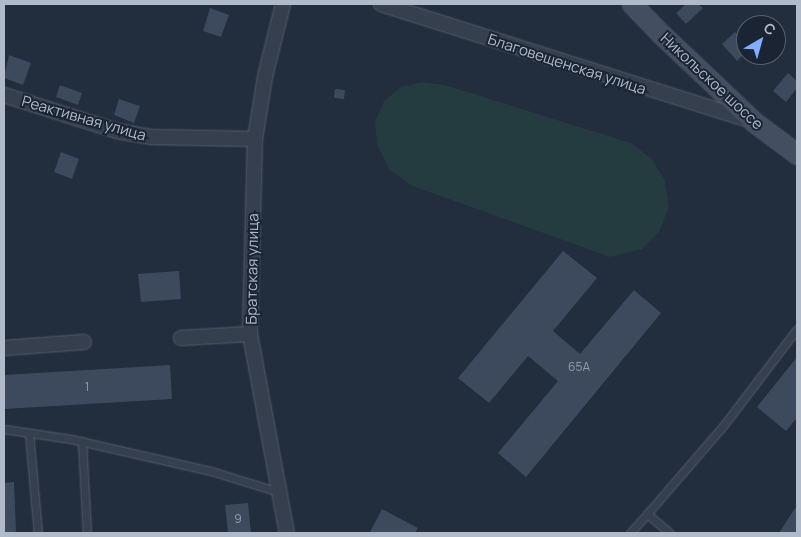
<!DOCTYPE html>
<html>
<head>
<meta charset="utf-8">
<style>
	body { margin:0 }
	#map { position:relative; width:801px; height:537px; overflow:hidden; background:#222d3e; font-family:Manrope,sans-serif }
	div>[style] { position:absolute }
	.green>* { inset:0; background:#243b3f }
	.building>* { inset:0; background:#3d4a5e }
	.roads { filter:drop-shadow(0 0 1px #545d6c) drop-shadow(0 0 1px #545d6c) }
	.lane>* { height:7px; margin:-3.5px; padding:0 3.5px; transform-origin:3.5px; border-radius:3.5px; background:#363f4e }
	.street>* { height:14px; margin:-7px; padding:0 7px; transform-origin:7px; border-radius:7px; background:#363f4e }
	.secondary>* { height:19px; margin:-9.5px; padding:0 9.5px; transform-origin:9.5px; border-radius:9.5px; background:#434e61 }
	span { translate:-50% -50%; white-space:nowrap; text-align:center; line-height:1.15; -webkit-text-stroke:4px #1b2433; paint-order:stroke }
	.number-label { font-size:12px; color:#949eae }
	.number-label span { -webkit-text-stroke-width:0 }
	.street-label { font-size:15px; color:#b1bac9 }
	.frame { position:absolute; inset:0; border:5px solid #b1bac9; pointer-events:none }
	.north { position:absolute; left:736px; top:15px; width:50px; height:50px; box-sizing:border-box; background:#1b2433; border:1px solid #57606f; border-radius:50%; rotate:38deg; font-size:14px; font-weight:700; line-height:20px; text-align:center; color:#b1bac9 }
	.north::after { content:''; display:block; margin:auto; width:18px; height:22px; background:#81aeff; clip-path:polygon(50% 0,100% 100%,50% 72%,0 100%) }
</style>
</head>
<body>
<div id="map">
	<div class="green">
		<i style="clip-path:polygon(422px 82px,445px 85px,631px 143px,652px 159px,665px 181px,669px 208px,659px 232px,642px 249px,610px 257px,410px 185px,389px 169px,377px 144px,375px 121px,384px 101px,401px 87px)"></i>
	</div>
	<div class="building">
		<i style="clip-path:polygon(686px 4px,698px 4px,703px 8px,686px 24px,676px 13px)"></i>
		<i style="clip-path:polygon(210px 8px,229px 15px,221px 37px,203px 31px)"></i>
		<i style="clip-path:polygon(735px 32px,746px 43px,746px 52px,737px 61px,722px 44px)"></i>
		<i style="clip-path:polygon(9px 55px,31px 63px,23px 85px,4px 78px)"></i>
		<i style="clip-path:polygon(788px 73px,797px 81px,797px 88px,786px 102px,773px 91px)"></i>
		<i style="clip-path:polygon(60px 85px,82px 93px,78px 105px,56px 97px)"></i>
		<i style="clip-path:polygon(335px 89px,345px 90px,344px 99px,334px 98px)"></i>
		<i style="clip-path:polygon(119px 99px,140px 106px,134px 123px,114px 115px)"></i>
		<i style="clip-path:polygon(61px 152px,79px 159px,72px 179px,54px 172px)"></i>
		<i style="clip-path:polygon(563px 251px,597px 278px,553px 331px,580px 354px,634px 290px,661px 313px,526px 477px,498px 453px,558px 381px,528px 356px,489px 403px,458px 378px)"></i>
		<i style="clip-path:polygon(179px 271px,181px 299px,141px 302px,138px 274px)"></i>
		<i style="clip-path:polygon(797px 357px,797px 418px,786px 431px,757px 407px)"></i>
		<i style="clip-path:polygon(170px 365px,172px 399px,4px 409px,4px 375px)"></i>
		<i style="clip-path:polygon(14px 482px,16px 533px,4px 533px,4px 483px)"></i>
		<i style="clip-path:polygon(248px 503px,251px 533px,228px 533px,225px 505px)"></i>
		<i style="clip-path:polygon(795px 508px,797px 509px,797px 533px,779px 533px)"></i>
		<i style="clip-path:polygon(382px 509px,418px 528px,415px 533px,370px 532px)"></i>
	</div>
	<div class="roads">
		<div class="lane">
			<i style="left:4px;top:429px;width:68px;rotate:8.5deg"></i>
			<i style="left:71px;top:439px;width:144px;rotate:12.9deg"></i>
			<i style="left:211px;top:471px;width:71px;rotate:17.2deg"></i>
			<i style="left:29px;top:433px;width:100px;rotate:84.9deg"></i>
			<i style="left:82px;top:441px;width:92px;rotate:86.9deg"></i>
			<i style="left:630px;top:533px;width:25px;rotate:-48deg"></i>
			<i style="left:670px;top:533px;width:30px;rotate:-140deg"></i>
			<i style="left:647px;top:514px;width:116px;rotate:-49.2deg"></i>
			<i style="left:723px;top:426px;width:122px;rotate:-52.7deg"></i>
		</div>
		<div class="street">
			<i style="left:283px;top:4px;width:75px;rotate:103.9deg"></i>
			<i style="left:265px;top:77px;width:63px;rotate:99.2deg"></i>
			<i style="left:255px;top:139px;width:195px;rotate:91.5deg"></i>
			<i style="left:250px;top:334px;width:202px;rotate:79.5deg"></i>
			<i style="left:381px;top:4px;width:388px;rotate:17.5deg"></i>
			<i style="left:4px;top:95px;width:119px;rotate:17.7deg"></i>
			<i style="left:117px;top:131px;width:35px;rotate:10deg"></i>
			<i style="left:151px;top:137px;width:104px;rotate:1.1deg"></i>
			<i style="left:181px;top:338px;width:69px;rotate:-3.3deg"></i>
			<i style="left:4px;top:348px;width:80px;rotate:-4.3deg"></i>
		</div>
		<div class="secondary">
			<i style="left:632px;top:4px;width:40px;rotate:46deg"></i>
			<i style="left:660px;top:33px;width:129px;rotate:43.4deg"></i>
			<i style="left:754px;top:122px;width:54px;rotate:36.7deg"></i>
		</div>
	</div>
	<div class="number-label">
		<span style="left:579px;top:367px">65А</span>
		<span style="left:87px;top:387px">1</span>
		<span style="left:238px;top:519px">9</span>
	</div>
	<div class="street-label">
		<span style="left:567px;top:64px;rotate:18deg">Благовещенская улица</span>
		<span style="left:712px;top:81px;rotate:43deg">Никольское шоссе</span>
		<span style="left:84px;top:118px;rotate:16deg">Реактивная улица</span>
		<span style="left:252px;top:269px;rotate:-89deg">Братская улица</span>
	</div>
	<div class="frame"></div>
	<div class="north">С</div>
</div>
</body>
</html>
